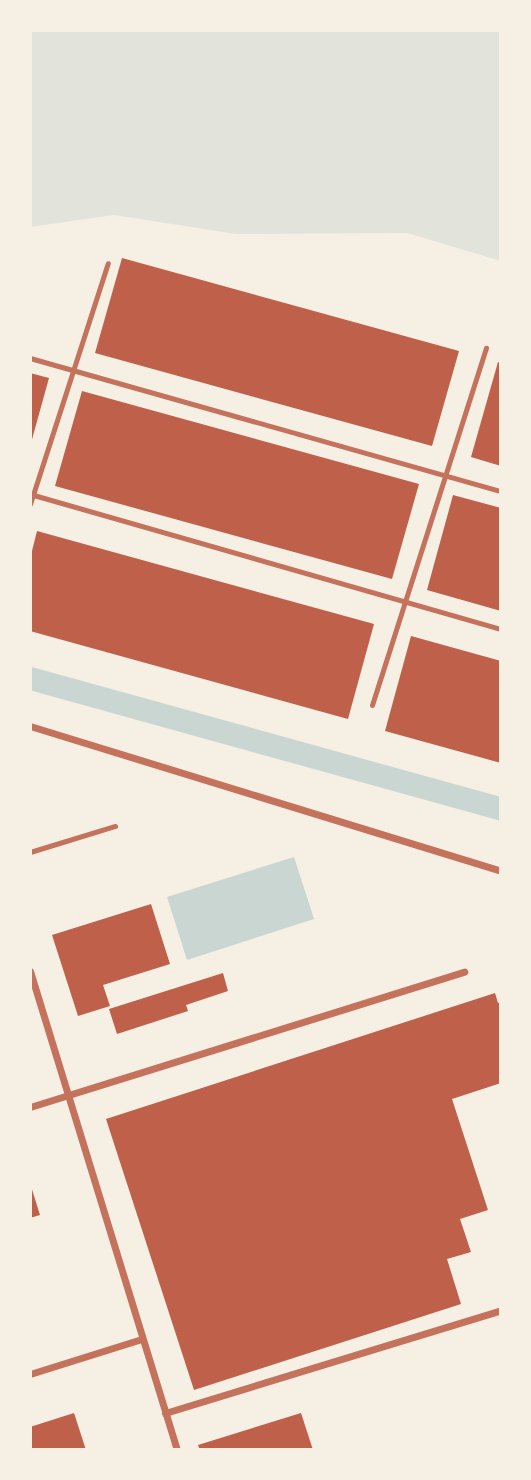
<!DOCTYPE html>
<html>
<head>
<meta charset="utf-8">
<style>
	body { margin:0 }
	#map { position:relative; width:531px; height:1480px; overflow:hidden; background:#f6efe4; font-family:Overpass,sans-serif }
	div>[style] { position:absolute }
	.green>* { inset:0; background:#e2e4dc }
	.water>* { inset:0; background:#c9d6d2 }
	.canal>* { height:23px; margin:-11.5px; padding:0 11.5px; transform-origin:11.5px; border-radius:11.5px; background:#c9d6d2 }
	.building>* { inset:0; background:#bf614a }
	.service>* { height:5px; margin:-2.5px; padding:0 2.5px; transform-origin:2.5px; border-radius:2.5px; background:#c5725c }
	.minor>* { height:7px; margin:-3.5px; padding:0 3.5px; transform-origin:3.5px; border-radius:3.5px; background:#c5725c }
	span { translate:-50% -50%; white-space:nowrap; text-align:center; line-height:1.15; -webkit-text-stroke:5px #f6efe4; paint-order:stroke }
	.frame { position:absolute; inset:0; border:32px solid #f6efe4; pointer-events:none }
</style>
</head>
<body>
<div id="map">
	<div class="green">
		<i style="clip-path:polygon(30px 30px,501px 30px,501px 261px,407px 233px,236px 234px,114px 215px,30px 227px)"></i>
	</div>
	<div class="water">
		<i style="clip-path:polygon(294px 857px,314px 919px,187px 960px,167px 897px)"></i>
	</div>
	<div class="canal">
		<i style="left:30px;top:678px;width:489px;rotate:15.5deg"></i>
	</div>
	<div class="building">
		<i style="clip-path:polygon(122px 258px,459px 351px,432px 446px,95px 353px)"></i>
		<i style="clip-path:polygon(498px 362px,501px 363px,501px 466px,471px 457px)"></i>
		<i style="clip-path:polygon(30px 373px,49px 378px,31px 443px,30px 443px)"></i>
		<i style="clip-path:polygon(82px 391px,419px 484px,392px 579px,55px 486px)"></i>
		<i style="clip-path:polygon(453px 495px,501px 508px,501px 611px,427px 590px)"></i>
		<i style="clip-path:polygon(37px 531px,374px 624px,348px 719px,30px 631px,30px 559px)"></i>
		<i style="clip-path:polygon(411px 636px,501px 661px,501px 763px,385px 731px)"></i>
		<i style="clip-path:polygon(151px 904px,170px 964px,103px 985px,110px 1006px,78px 1016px,52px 935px)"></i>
		<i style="clip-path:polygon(223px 973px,228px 991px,186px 1005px,188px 1011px,117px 1034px,109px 1009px)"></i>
		<i style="clip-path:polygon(495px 993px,498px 1003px,501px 1002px,501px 1083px,452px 1099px,488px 1210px,460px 1219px,471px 1252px,447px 1259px,461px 1304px,194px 1390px,106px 1119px)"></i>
		<i style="clip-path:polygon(30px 1183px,40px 1215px,30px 1218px)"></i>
		<i style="clip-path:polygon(74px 1413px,86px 1450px,30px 1450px,30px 1427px)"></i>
		<i style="clip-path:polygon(301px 1413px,313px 1450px,200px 1450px,198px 1445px)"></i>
	</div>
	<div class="service">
		<i style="left:30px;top:358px;width:489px;rotate:15.8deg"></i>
		<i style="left:30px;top:494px;width:490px;rotate:16deg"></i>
		<i style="left:30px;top:504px;width:253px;rotate:-72.1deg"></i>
		<i style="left:372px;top:705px;width:375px;rotate:-72.3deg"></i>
		<i style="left:30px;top:852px;width:89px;rotate:-17deg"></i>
	</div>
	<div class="minor">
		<i style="left:30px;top:726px;width:493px;rotate:17.1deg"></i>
		<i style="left:30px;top:971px;width:501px;rotate:72.94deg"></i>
		<i style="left:30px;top:1107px;width:455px;rotate:-17.3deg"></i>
		<i style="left:30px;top:1374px;width:117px;rotate:-17.4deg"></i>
		<i style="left:165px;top:1413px;width:351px;rotate:-17deg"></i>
	</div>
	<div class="frame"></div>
</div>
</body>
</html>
